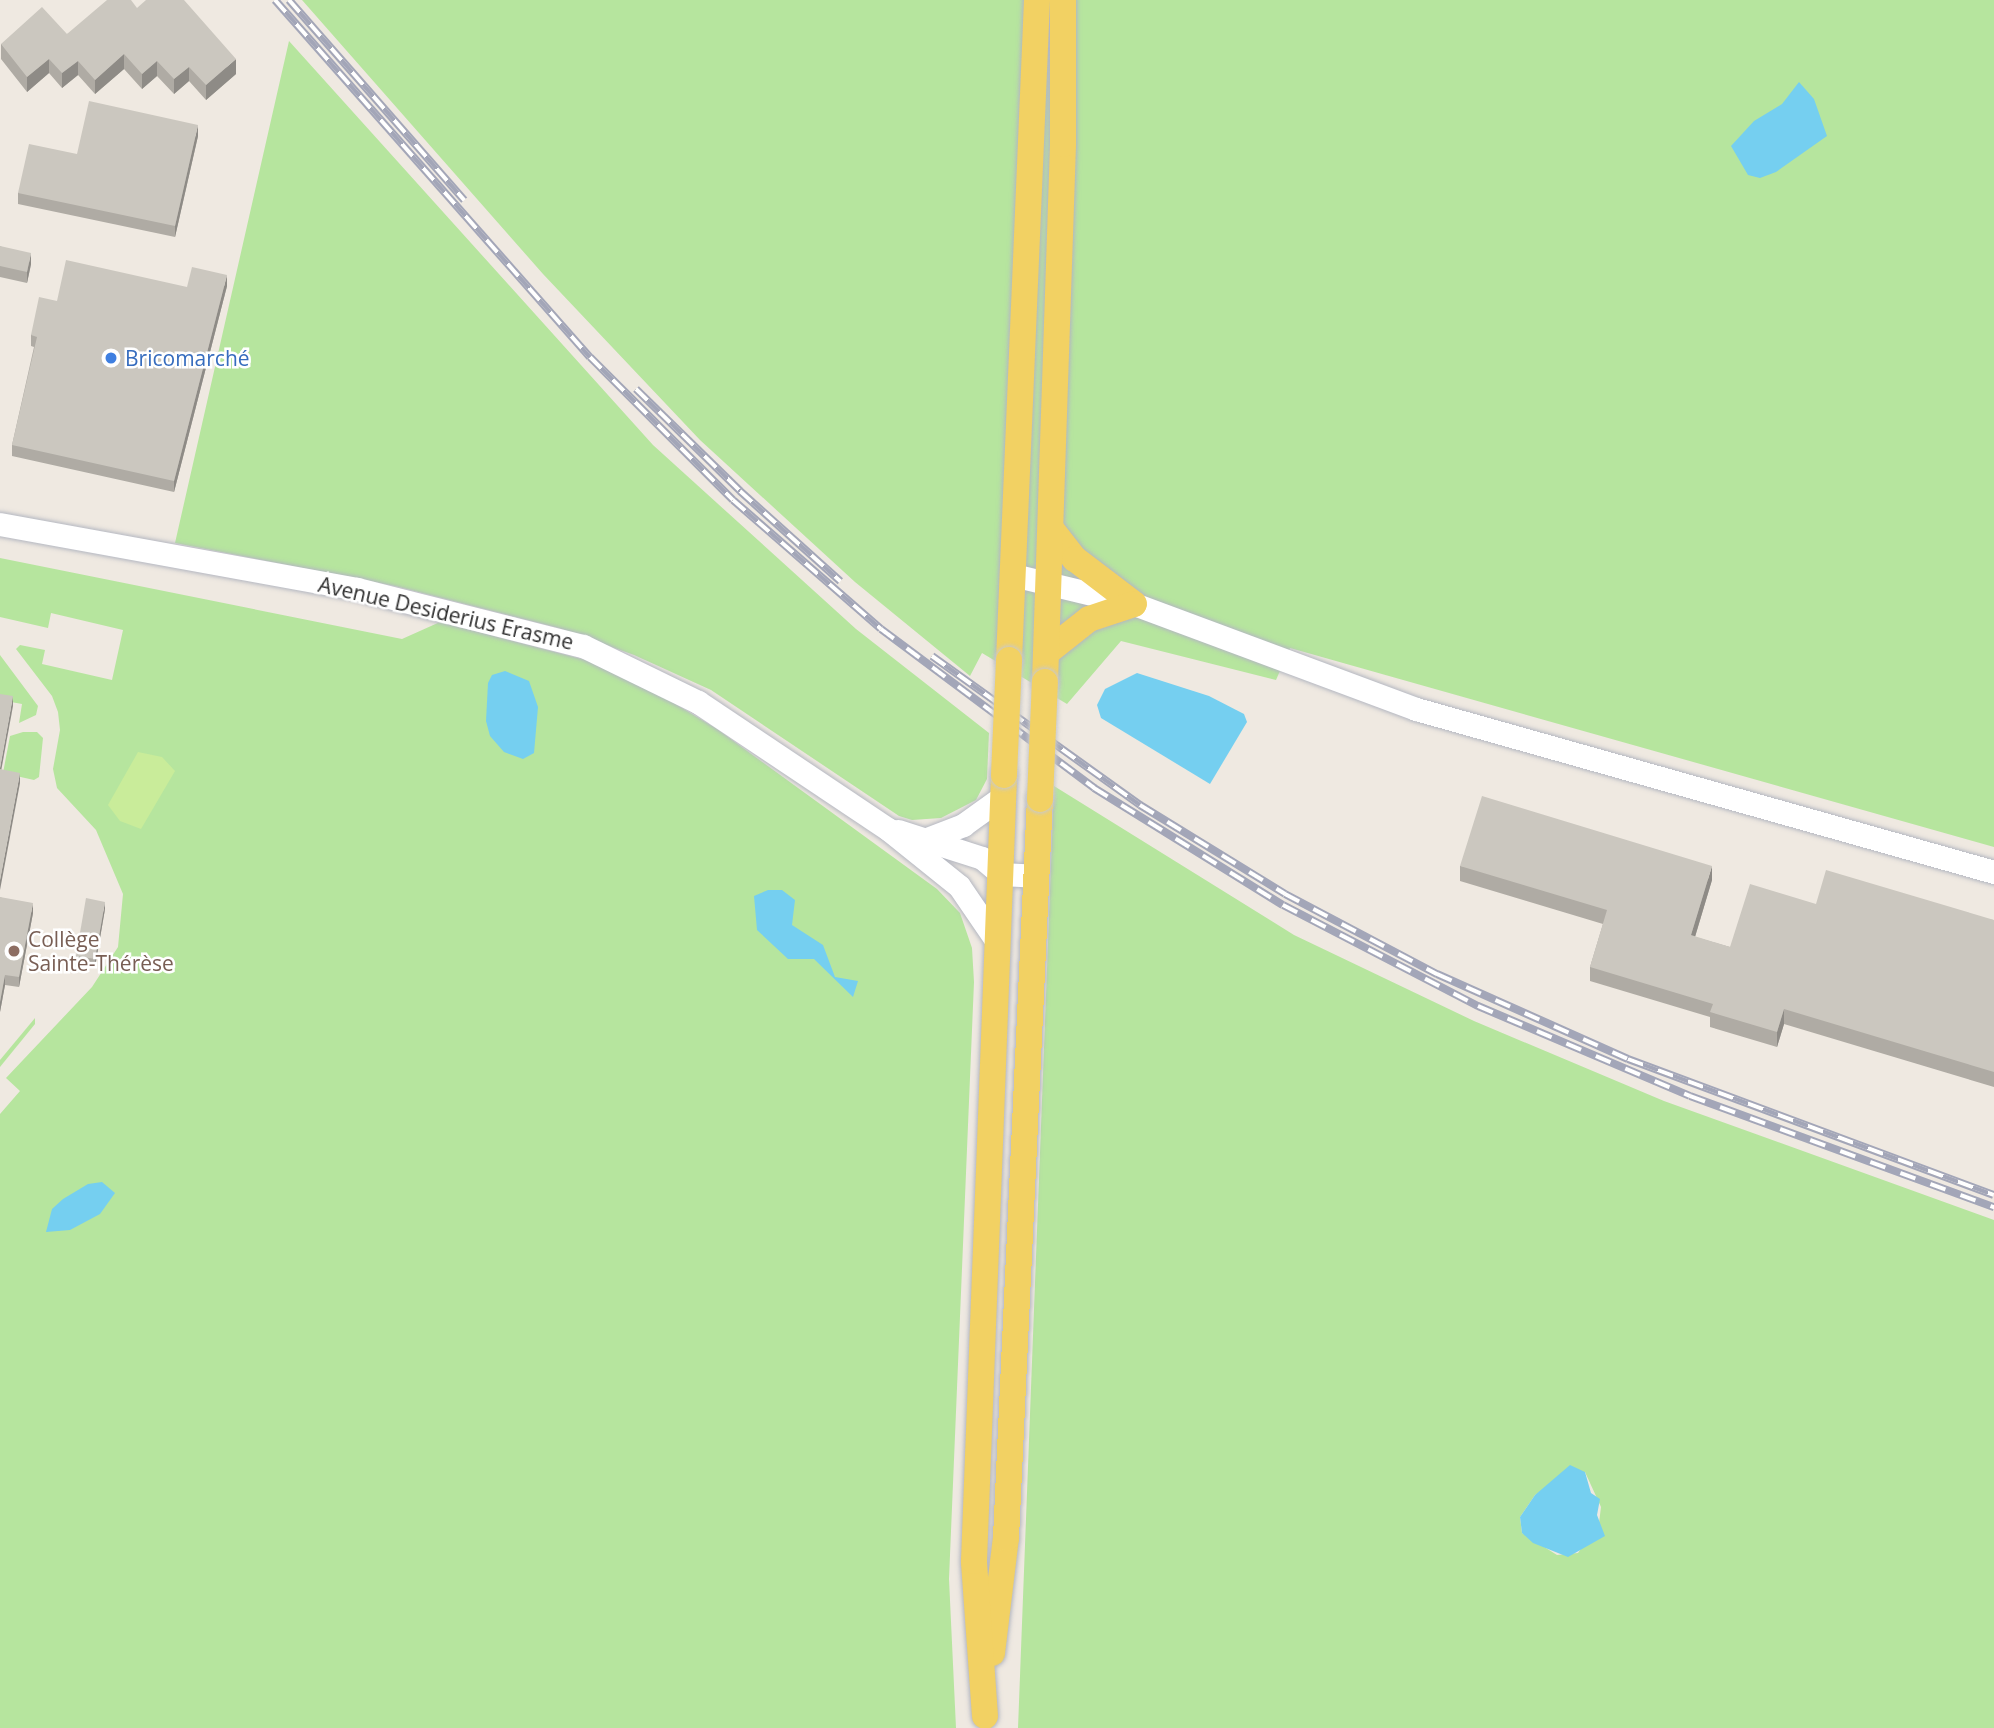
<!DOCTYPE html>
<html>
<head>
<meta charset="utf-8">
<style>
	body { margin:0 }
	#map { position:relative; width:1994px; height:1728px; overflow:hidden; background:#efe9e1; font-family:"Open Sans",sans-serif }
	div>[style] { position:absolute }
	.green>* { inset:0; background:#b6e59e }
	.pitch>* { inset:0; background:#c9ec9a }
	.water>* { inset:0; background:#75cff0 }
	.roads { filter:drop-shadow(0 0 2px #b4b7c1) drop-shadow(0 0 2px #b4b7c1) }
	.secondary>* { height:23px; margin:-11.5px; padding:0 11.5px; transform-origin:11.5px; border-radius:11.5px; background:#fff }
	.primary>* { height:26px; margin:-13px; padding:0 13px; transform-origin:13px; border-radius:13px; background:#f2d163 }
	.rail>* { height:8px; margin-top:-4px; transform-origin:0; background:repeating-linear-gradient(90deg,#fff 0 16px,#a3a6b8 0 32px); box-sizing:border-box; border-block:2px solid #a3a6b8 }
	.bridges { filter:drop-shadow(0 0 2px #c9c9c9) drop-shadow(0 0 2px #c9c9c9) }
	.primary-bridge>* { height:26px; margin:-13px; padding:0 13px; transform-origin:13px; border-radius:13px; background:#f2d163 }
	.wall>* { inset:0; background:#afaba4 }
	.shaded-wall>* { inset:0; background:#8e8b86 }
	.building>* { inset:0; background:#cbc7bf }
	.dots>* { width:19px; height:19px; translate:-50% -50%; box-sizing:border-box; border:4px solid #fff; border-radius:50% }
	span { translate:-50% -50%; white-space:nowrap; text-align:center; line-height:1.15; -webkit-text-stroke:5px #fff; paint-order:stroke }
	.shop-label { font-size:21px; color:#366cbe }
	.left { translate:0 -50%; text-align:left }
	.street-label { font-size:21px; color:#2e2e2e }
	.education-label { font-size:21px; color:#785e54 }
</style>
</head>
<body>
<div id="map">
	<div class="green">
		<i style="clip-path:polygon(302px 0,1994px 0,1994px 847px,1290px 648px,1276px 680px,1121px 641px,1067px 704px,982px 653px,970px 676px,855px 582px,700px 440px,543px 274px)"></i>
		<i style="clip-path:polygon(289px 41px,653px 445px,856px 629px,989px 733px,987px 779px,976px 800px,941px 818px,912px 820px,899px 816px,711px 690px,634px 655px,559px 628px,395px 586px,175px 543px)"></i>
		<i style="clip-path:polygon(0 558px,402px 639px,440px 622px,589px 661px,642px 684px,717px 729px,937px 889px,960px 913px,972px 948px,974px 982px,949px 1579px,956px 1728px,0 1728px,0 1114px,20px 1091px,6px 1078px,92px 987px,118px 947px,123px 894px,96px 830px,57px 788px,53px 769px,60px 730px,58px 712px,52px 696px,16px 649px,20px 645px,45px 650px,42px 664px,112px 680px,123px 630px,51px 613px,48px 628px,0 617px)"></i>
		<i style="clip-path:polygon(0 655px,38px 706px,36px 715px,19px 723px,22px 704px,0 700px)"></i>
		<i style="clip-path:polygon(23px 732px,37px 732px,43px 738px,39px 777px,34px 780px,3px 773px,10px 736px)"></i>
		<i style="clip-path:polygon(evenodd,1054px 786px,1294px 935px,1474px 1021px,1664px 1101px,1994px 1220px,1994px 1728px,1018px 1728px,1054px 786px,1585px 1472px,1601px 1507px,1599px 1523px,1578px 1553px,1557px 1555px,1522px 1533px,1520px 1517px,1535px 1495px,1560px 1478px,1585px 1472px)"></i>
		<i style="clip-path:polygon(35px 1018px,35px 1024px,0 1067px,0 1060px)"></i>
	</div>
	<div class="pitch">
		<i style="clip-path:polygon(138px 752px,162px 757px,175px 771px,141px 829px,120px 821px,108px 805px)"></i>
	</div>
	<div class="water">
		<i style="clip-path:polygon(1799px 82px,1814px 99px,1827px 136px,1776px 172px,1760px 178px,1748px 175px,1731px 146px,1754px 121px,1782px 104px)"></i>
		<i style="clip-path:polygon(505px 671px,529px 681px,538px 707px,534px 753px,523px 759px,504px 752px,490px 736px,486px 721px,488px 683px,492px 675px)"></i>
		<i style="clip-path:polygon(1137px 673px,1209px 696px,1244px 714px,1247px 722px,1210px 784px,1101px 718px,1097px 705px,1105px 689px)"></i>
		<i style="clip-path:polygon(768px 890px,782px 890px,795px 900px,792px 925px,823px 945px,835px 977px,858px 981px,853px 997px,814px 959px,788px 959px,757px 930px,754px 896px)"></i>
		<i style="clip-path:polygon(102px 1182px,115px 1193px,100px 1214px,70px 1230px,46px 1232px,52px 1209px,63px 1199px,88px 1184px)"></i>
		<i style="clip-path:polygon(1570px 1465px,1585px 1472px,1591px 1493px,1600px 1499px,1597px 1515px,1605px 1536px,1568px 1557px,1533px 1543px,1522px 1533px,1520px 1517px,1535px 1495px)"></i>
	</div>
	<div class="roads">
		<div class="secondary">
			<i style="left:0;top:524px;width:363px;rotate:10.3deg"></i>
			<i style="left:357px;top:589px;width:233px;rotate:14.2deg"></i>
			<i style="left:583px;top:646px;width:128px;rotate:26deg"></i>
			<i style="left:698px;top:702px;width:229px;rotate:33.8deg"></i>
			<i style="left:888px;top:829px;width:91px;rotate:38.8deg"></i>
			<i style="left:959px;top:886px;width:65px;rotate:55.6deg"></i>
			<i style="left:1013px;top:575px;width:124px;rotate:13.5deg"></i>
			<i style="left:1134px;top:604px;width:301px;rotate:20.4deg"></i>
			<i style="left:1416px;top:709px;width:601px;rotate:15.75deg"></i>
			<i style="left:898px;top:831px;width:88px;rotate:17.8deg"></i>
			<i style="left:982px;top:858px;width:25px;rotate:40deg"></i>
			<i style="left:1001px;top:874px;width:34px;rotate:3deg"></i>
			<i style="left:927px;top:839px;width:39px;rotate:-21deg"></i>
			<i style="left:963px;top:825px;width:48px;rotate:-35.7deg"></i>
		</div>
		<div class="primary">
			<i style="left:1052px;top:530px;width:37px;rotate:52deg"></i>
			<i style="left:1075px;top:559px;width:74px;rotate:37.3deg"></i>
			<i style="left:1046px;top:653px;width:55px;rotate:-38.3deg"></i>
			<i style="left:1089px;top:619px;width:47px;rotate:-18.4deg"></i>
			<i style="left:1009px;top:660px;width:661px;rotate:-87.57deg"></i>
			<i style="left:1045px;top:682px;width:538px;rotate:-88.08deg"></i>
			<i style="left:1063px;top:144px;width:144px;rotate:-90deg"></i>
			<i style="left:992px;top:1653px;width:116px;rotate:-83.1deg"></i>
			<i style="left:1006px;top:1538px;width:740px;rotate:-87.37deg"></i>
			<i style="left:985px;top:1716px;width:155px;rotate:-94.1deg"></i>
			<i style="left:974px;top:1561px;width:787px;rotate:-87.81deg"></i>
		</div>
	</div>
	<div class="rail">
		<i style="left:275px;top:0;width:476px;rotate:48.6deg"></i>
		<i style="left:590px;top:357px;width:202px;rotate:45deg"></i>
		<i style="left:733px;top:500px;width:196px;rotate:41.1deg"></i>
		<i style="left:881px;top:629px;width:266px;rotate:36.7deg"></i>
		<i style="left:1094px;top:788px;width:222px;rotate:31.8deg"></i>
		<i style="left:1283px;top:905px;width:220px;rotate:27.4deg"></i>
		<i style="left:1478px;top:1006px;width:230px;rotate:23deg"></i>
		<i style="left:1690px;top:1096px;width:324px;rotate:20.1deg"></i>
		<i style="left:289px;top:0;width:266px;rotate:48.8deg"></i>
		<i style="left:636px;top:389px;width:146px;rotate:44.4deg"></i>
		<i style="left:740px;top:491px;width:135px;rotate:42deg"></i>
		<i style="left:932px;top:656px;width:256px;rotate:35.6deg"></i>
		<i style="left:1140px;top:805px;width:170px;rotate:31.5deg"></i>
		<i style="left:1285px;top:894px;width:172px;rotate:27.8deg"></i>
		<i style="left:1437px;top:974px;width:209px;rotate:24deg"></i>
		<i style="left:1628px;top:1059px;width:390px;rotate:20.4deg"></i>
	</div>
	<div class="bridges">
		<div class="primary-bridge">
			<i style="left:1004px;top:775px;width:115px;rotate:-87.5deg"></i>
			<i style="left:1040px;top:799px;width:117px;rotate:-87.6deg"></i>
		</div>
	</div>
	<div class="wall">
		<i style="clip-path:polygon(137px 8px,236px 74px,206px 100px,189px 81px,174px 94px,157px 76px,142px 89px,124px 69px,95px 94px,78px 75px,62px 88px,49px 73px,27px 92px,1px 59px,1px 44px,67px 34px)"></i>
		<i style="clip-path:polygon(198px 136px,175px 237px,18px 204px,18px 193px,77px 154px)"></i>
		<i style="clip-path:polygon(0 246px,31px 264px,27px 283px,0 277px)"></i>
		<i style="clip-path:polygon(227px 286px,174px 492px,12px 456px,12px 445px,34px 347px,31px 346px,31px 335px,57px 301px,187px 287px)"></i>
		<i style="clip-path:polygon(1460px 866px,1712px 880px,1695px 937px,1730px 947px,1816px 904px,1994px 920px,1994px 1087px,1784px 1024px,1777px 1047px,1710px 1027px,1710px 1017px,1590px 981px,1590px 967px,1603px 924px,1460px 881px)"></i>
		<i style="clip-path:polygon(0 897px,33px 913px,19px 987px,5px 985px,0 1012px)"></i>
		<i style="clip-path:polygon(105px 909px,95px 967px,76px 964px,76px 956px)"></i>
	</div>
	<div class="shaded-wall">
		<i style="clip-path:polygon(124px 54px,124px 69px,95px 94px,95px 80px)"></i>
		<i style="clip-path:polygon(49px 59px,49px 73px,27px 92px,27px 77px)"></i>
		<i style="clip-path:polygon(236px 59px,236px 74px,206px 100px,206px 85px)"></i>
		<i style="clip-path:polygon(78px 61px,78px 75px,62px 88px,62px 73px)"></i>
		<i style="clip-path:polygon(157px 61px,157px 76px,142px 89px,142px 74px)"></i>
		<i style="clip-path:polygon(189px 67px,189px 81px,174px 94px,174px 79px)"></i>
		<i style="clip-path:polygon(198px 125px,198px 136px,175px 237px,175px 226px)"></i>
		<i style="clip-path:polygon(31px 253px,31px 264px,27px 283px,27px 272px)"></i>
		<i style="clip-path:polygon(227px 275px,227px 286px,174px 492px,174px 481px)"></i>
		<i style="clip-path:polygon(13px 696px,13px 706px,0 777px,0 768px)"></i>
		<i style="clip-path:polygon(20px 773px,20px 783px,0 890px,0 880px)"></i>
		<i style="clip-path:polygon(1712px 866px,1712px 880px,1691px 950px,1691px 935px)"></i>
		<i style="clip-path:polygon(105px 902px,105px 909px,95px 967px,95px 959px)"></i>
		<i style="clip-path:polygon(33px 903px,33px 913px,19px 987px,19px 977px)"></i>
		<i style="clip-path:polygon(5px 975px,5px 985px,0 1012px,0 1002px)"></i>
		<i style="clip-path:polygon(1784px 1009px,1784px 1024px,1777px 1047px,1777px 1032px)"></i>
	</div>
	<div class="building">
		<i style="clip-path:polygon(107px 0,131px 0,137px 8px,146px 0,184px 0,236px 59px,206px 85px,189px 67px,174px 79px,157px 61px,142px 74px,124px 54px,95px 80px,78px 61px,62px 73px,49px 59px,27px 77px,1px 44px,42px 7px,67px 34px)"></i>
		<i style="clip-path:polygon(89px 101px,198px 125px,175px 226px,18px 193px,29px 144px,77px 154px)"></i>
		<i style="clip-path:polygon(0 246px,31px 253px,27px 272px,0 266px)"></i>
		<i style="clip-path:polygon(66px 260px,187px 287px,192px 267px,227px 275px,174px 481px,12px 445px,37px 337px,31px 335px,39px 297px,57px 301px)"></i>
		<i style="clip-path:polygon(0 694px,13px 696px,0 768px)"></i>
		<i style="clip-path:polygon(0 769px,20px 773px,0 880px)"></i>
		<i style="clip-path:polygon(1482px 796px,1712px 866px,1691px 935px,1730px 947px,1750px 884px,1816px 904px,1826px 870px,1994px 920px,1994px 1072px,1784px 1009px,1777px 1032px,1710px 1012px,1713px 1004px,1590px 967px,1607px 910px,1460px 866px)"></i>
		<i style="clip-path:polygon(0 897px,33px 903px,19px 977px,5px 975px,0 1002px)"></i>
		<i style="clip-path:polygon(86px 898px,105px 902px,95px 959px,76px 956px)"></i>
	</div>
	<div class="dots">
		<i style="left:111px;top:358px;background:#3f7fe0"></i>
		<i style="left:14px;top:951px;background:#8d6e63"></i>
	</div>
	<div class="shop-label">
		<span class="left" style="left:125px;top:358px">Bricomarché</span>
	</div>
	<div class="street-label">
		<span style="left:446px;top:613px;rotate:13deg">Avenue Desiderius Erasme</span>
	</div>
	<div class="education-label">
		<span class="left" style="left:28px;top:951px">Collège<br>Sainte-Thérèse</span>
	</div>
</div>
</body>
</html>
